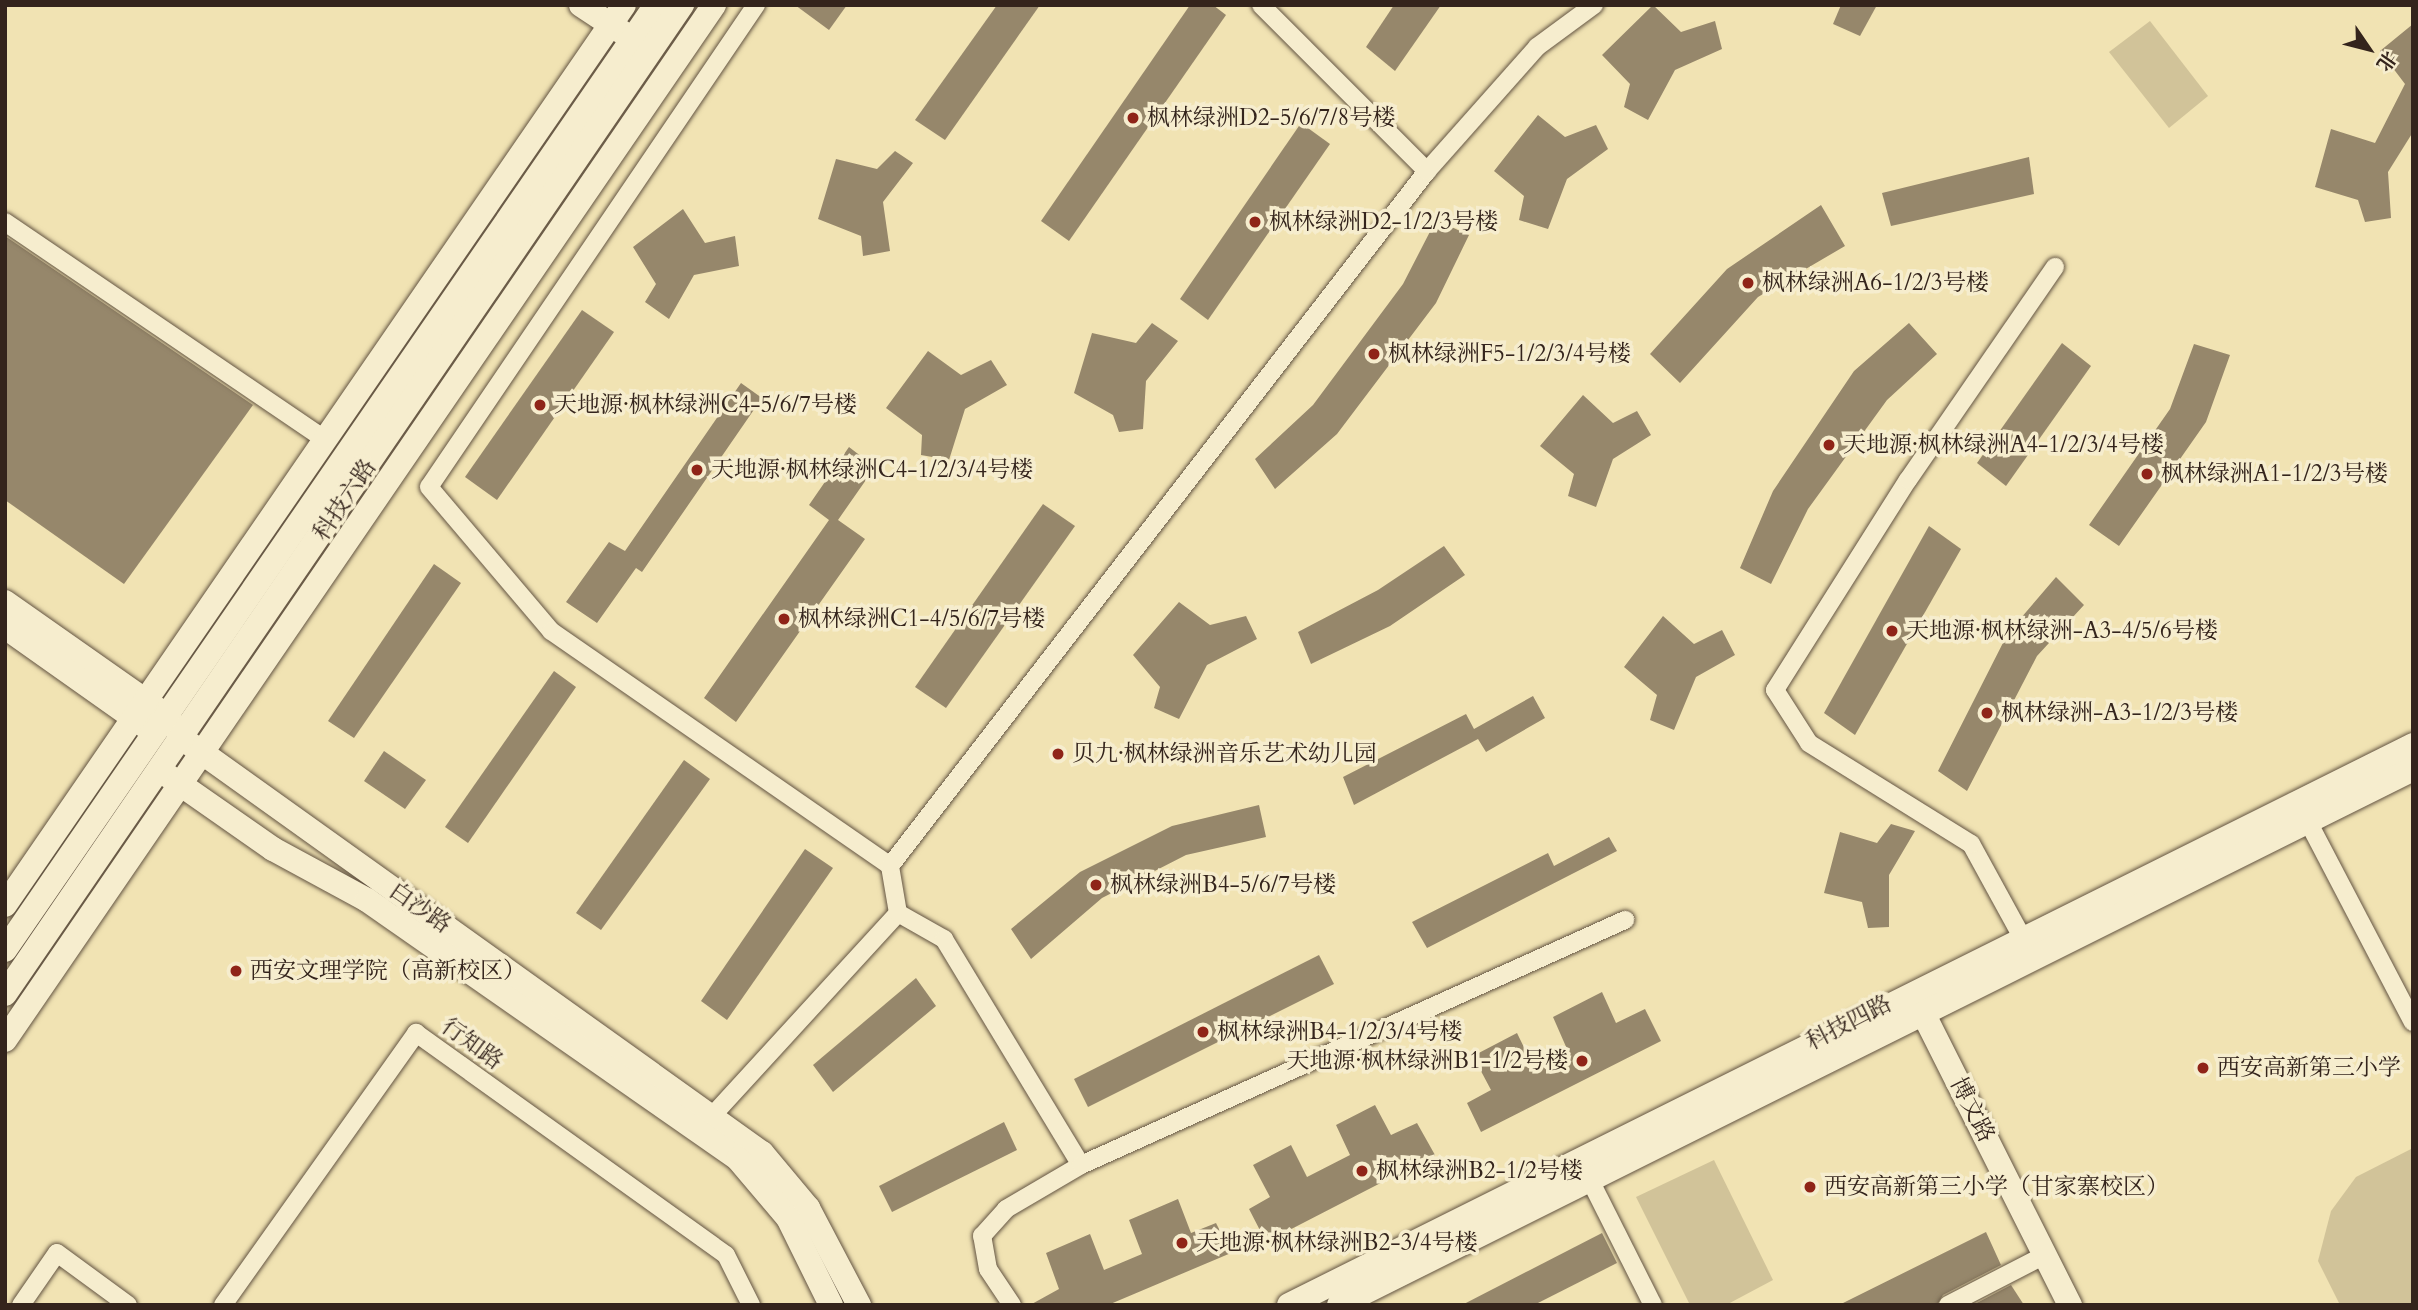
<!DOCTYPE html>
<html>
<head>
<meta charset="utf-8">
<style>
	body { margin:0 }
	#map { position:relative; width:2418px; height:1310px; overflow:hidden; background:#f1e3b3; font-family:Cardo,"Noto Serif SC",serif }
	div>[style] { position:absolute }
	.green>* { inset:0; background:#d1c399 }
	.building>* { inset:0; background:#96876b }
	.roads { filter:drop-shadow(0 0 2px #635442) drop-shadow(0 0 2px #635442) }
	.street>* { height:18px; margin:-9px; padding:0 9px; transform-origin:9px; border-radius:9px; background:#f6edce }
	.secondary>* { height:24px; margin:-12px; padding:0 12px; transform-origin:12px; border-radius:12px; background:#f6edce }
	.dots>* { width:19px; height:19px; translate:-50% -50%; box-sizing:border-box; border:4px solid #f6edce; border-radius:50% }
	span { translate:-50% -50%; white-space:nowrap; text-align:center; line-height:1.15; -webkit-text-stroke:7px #f6edce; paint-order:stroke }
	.poi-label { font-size:23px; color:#34241c }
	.left { translate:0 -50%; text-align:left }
	.right { translate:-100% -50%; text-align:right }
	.street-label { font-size:23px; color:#34241c }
	.frame { position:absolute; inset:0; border:7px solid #34241c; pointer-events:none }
	.north { position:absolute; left:2334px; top:14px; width:70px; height:70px; -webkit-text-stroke:5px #f6edce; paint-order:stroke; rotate:125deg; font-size:19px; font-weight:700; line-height:28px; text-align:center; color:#34241c }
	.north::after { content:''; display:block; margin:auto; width:24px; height:32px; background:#34241c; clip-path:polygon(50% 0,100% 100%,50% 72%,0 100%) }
</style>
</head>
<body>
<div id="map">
	<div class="green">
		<i style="clip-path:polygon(2150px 21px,2208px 96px,2169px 128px,2109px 52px)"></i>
		<i style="clip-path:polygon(2413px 1148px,2413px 1305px,2340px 1305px,2318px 1261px,2331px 1211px,2356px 1177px)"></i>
		<i style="clip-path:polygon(1714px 1160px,1773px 1280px,1726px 1305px,1690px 1305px,1636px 1197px)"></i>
	</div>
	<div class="building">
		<i style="clip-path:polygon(795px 5px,847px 5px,829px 30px)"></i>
		<i style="clip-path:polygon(997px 5px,1040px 5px,945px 140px,915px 120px)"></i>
		<i style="clip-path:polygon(1190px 5px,1213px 5px,1226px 15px,1069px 241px,1041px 221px)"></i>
		<i style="clip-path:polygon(1394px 5px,1441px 5px,1395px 71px,1366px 47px)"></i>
		<i style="clip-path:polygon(1653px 5px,1681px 32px,1715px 21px,1722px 49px,1675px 70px,1648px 120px,1624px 107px,1630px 84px,1602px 55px)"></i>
		<i style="clip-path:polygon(1841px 5px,1877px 5px,1860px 36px,1833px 24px)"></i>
		<i style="clip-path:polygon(2413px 24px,2413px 132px,2388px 172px,2391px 218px,2365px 222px,2358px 200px,2315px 187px,2331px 129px,2375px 143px,2405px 84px,2380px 51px)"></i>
		<i style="clip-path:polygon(1538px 115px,1565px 137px,1596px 125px,1608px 149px,1567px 179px,1548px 229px,1519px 220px,1524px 196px,1494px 171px)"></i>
		<i style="clip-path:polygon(1301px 123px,1330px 144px,1208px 320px,1180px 299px)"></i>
		<i style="clip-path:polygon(895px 151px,913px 163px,883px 202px,890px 251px,863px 256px,861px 236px,818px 219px,836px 159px,877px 169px)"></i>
		<i style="clip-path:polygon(2029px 157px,2034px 194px,1891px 226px,1882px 193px)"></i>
		<i style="clip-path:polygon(1821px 205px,1845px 246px,1758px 297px,1680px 383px,1650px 354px,1727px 269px)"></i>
		<i style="clip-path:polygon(683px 209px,705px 243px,735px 236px,739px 266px,694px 275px,669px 319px,645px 302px,656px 284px,633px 247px)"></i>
		<i style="clip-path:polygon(1436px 220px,1469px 235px,1436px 303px,1337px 434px,1275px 489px,1255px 459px,1313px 405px,1403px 284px)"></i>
		<i style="clip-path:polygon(5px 236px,253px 405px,124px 584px,5px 500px)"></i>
		<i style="clip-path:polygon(582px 310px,614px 332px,497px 500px,465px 477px)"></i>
		<i style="clip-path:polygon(1152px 323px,1178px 341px,1146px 381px,1143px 429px,1119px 432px,1113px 415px,1074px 393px,1092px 333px,1136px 343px)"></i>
		<i style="clip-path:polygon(1909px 323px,1937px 354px,1887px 400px,1808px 509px,1771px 584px,1740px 568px,1773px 491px,1854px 371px)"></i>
		<i style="clip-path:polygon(2062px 343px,2091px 366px,2006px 486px,1977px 463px)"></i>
		<i style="clip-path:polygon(2194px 344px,2230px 355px,2206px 422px,2119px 546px,2089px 525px,2170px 409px)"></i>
		<i style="clip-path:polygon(928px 351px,961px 375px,991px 360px,1007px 385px,965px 409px,949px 460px,921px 455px,922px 435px,886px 408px)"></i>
		<i style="clip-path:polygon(741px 383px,762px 398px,642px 572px,636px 568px,597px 623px,566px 602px,609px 542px,625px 551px)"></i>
		<i style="clip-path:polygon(1583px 395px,1613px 423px,1637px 411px,1651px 435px,1613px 459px,1596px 507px,1568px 496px,1574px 474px,1540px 446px)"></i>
		<i style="clip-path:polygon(849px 447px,875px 467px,838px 520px,865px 539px,736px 722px,704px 698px,829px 520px,809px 505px)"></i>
		<i style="clip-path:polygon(1043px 504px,1075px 526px,946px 708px,915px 687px)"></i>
		<i style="clip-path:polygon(1929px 526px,1961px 549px,1855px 735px,1824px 713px)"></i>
		<i style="clip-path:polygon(1444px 546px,1465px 575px,1390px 626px,1311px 664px,1298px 632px,1378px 590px)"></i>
		<i style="clip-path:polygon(434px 564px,461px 583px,354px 738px,328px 721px)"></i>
		<i style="clip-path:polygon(2056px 577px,2084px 605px,2037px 656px,1967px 791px,1938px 771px,2008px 633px)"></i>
		<i style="clip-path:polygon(1179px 602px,1210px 625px,1246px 616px,1257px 639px,1207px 665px,1179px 719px,1154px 708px,1160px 687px,1133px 655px)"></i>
		<i style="clip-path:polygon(1663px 616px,1694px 644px,1722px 630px,1735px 655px,1696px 677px,1674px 730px,1650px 720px,1657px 695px,1624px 667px)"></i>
		<i style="clip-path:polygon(554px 671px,576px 687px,468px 843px,445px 827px)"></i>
		<i style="clip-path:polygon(1533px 696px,1545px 718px,1486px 752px,1478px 739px,1354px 805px,1343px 777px,1466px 714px,1474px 729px)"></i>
		<i style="clip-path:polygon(384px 751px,426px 780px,405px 809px,364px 781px)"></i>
		<i style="clip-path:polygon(684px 760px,710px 779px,601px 930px,576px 913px)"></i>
		<i style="clip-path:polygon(1259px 805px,1266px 837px,1186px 855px,1102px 898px,1031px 959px,1011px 929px,1080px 872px,1172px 826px)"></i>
		<i style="clip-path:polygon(1891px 824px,1915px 831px,1889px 875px,1889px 927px,1868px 928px,1862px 902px,1824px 893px,1840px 832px,1877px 843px)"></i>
		<i style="clip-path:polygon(1609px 837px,1617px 851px,1427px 948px,1412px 922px,1548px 853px,1554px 866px)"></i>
		<i style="clip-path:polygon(805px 849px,833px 868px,727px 1020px,701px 1001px)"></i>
		<i style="clip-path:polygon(1319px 955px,1334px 984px,1088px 1107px,1074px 1079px)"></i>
		<i style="clip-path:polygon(916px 978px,936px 1006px,833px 1092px,813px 1065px)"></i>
		<i style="clip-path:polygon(1602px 992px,1616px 1023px,1645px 1009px,1661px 1041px,1481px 1132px,1467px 1103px,1491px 1090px,1473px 1056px,1517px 1033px,1533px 1066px,1567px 1049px,1553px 1017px)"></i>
		<i style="clip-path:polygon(1375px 1105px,1391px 1135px,1417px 1123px,1435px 1155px,1266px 1242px,1249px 1209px,1270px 1197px,1253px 1165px,1291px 1145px,1307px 1177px,1350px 1155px,1336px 1125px)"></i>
		<i style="clip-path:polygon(1004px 1122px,1017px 1150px,892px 1212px,879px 1186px)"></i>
		<i style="clip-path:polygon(1178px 1199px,1191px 1233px,1216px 1223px,1231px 1253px,1108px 1305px,1030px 1305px,1059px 1289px,1046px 1253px,1090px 1234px,1104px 1270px,1142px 1254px,1129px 1220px)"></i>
		<i style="clip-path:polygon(1986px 1232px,2001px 1265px,1943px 1295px,1937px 1305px,1839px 1305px)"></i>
		<i style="clip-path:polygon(1602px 1233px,1617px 1263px,1534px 1305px,1462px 1305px)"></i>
		<i style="clip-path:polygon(2011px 1285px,2024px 1305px,1973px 1305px)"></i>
	</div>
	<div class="roads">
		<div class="street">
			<i style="left:756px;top:5px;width:582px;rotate:124.15deg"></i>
			<i style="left:429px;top:487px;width:189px;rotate:49.7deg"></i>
			<i style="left:551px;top:631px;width:412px;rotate:34.7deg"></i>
			<i style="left:1261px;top:5px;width:235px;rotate:45deg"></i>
			<i style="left:5px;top:222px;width:389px;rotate:34.2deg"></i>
			<i style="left:2303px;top:812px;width:237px;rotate:62.4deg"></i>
			<i style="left:898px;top:913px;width:53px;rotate:29.5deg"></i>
			<i style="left:944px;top:939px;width:264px;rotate:58.8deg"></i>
			<i style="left:2022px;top:937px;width:106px;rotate:-118.7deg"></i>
			<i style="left:1971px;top:844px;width:191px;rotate:-148.1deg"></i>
			<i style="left:1809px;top:743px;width:63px;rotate:-122.7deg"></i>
			<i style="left:1775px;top:690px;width:249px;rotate:-57.7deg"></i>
			<i style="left:1908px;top:480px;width:259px;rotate:-55.4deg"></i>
			<i style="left:713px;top:1115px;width:274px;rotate:-47.5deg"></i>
			<i style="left:898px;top:913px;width:48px;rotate:-99.7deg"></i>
			<i style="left:890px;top:866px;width:878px;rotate:-52.31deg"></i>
			<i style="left:1427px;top:171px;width:166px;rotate:-48.4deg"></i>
			<i style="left:1537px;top:47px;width:71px;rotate:-36.4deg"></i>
			<i style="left:1589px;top:1178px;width:142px;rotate:63.3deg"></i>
			<i style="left:21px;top:1305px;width:63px;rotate:-55.3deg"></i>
			<i style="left:57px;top:1253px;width:88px;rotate:36.2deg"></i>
			<i style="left:223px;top:1305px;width:334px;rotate:-54.6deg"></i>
			<i style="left:416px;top:1033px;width:381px;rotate:35.6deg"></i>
			<i style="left:726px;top:1255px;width:56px;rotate:63.4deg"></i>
			<i style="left:1012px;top:1305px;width:43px;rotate:-123.7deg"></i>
			<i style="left:988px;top:1269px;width:34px;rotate:-100deg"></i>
			<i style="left:982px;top:1236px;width:36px;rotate:-48deg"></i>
			<i style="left:1006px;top:1209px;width:87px;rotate:-30.4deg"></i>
			<i style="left:1081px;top:1165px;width:597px;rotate:-24.25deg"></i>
			<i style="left:1948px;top:1305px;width:109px;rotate:-27.3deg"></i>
		</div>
		<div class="secondary">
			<i style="left:581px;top:5px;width:53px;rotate:33.4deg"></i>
			<i style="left:5px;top:602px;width:198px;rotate:35.1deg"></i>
			<i style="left:167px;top:716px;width:28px;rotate:55deg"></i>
			<i style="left:183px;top:739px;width:712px;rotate:35.57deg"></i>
			<i style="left:762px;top:1153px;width:72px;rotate:50.1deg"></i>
			<i style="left:808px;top:1208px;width:110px;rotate:62.3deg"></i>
			<i style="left:5px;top:627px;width:171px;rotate:35.3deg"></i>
			<i style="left:167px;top:775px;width:129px;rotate:34.9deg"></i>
			<i style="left:273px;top:849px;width:107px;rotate:28.5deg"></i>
			<i style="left:367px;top:900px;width:452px;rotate:34.9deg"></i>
			<i style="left:738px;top:1159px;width:77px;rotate:49.7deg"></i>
			<i style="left:788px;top:1218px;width:97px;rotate:63.7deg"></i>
			<i style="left:5px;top:905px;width:1092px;rotate:-55.48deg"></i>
			<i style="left:5px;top:950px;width:1148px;rotate:-55.44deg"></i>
			<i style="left:5px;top:994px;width:1199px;rotate:-55.61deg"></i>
			<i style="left:1916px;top:999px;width:343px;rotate:63.3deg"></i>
			<i style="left:5px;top:1040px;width:1255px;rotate:-55.59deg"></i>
			<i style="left:1289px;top:1305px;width:1256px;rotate:-26.48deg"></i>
			<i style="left:1339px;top:1305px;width:1200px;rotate:-26.52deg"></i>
		</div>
	</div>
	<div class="dots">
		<i style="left:1133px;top:118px;background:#8f2418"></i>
		<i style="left:1255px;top:222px;background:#8f2418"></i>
		<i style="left:1748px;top:283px;background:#8f2418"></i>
		<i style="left:1374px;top:354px;background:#8f2418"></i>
		<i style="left:540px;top:405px;background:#8f2418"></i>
		<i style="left:1829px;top:445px;background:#8f2418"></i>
		<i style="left:697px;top:470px;background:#8f2418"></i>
		<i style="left:2147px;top:474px;background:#8f2418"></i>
		<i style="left:784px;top:619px;background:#8f2418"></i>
		<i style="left:1892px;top:631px;background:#8f2418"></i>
		<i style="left:1987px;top:713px;background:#8f2418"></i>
		<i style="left:1058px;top:754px;background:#8f2418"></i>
		<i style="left:1096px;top:885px;background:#8f2418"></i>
		<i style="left:236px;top:971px;background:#8f2418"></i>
		<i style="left:1203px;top:1032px;background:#8f2418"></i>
		<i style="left:1582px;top:1061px;background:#8f2418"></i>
		<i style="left:2203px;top:1068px;background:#8f2418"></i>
		<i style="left:1362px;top:1171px;background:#8f2418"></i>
		<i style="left:1810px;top:1187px;background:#8f2418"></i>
		<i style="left:1182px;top:1243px;background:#8f2418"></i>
	</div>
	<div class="poi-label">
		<span class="left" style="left:1147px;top:118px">枫林绿洲D2-5/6/7/8号楼</span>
		<span class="left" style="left:1269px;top:222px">枫林绿洲D2-1/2/3号楼</span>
		<span class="left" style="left:1762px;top:283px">枫林绿洲A6-1/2/3号楼</span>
		<span class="left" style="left:1388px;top:354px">枫林绿洲F5-1/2/3/4号楼</span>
		<span class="left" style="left:554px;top:405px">天地源·枫林绿洲C4-5/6/7号楼</span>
		<span class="left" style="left:1843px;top:445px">天地源·枫林绿洲A4-1/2/3/4号楼</span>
		<span class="left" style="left:711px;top:470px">天地源·枫林绿洲C4-1/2/3/4号楼</span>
		<span class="left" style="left:2161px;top:474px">枫林绿洲A1-1/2/3号楼</span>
		<span class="left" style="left:798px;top:619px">枫林绿洲C1-4/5/6/7号楼</span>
		<span class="left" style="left:1906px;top:631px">天地源·枫林绿洲-A3-4/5/6号楼</span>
		<span class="left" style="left:2001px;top:713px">枫林绿洲-A3-1/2/3号楼</span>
		<span class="left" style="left:1072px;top:754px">贝九·枫林绿洲音乐艺术幼儿园</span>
		<span class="left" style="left:1110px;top:885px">枫林绿洲B4-5/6/7号楼</span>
		<span class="left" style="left:250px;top:971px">西安文理学院（高新校区）</span>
		<span class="left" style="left:1217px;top:1032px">枫林绿洲B4-1/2/3/4号楼</span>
		<span class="right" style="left:1568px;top:1061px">天地源·枫林绿洲B1-1/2号楼</span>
		<span class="left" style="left:2217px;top:1068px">西安高新第三小学</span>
		<span class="left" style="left:1376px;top:1171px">枫林绿洲B2-1/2号楼</span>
		<span class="left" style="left:1824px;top:1187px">西安高新第三小学（甘家寨校区）</span>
		<span class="left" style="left:1196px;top:1243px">天地源·枫林绿洲B2-3/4号楼</span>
	</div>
	<div class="street-label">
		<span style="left:345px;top:500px;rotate:-56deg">科技六路</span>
		<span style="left:420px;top:908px;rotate:35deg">白沙路</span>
		<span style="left:1849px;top:1023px;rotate:-27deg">科技四路</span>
		<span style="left:472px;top:1044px;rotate:36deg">行知路</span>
		<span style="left:1972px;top:1110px;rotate:63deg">博文路</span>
	</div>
	<div class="frame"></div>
	<div class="north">北</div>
</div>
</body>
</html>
